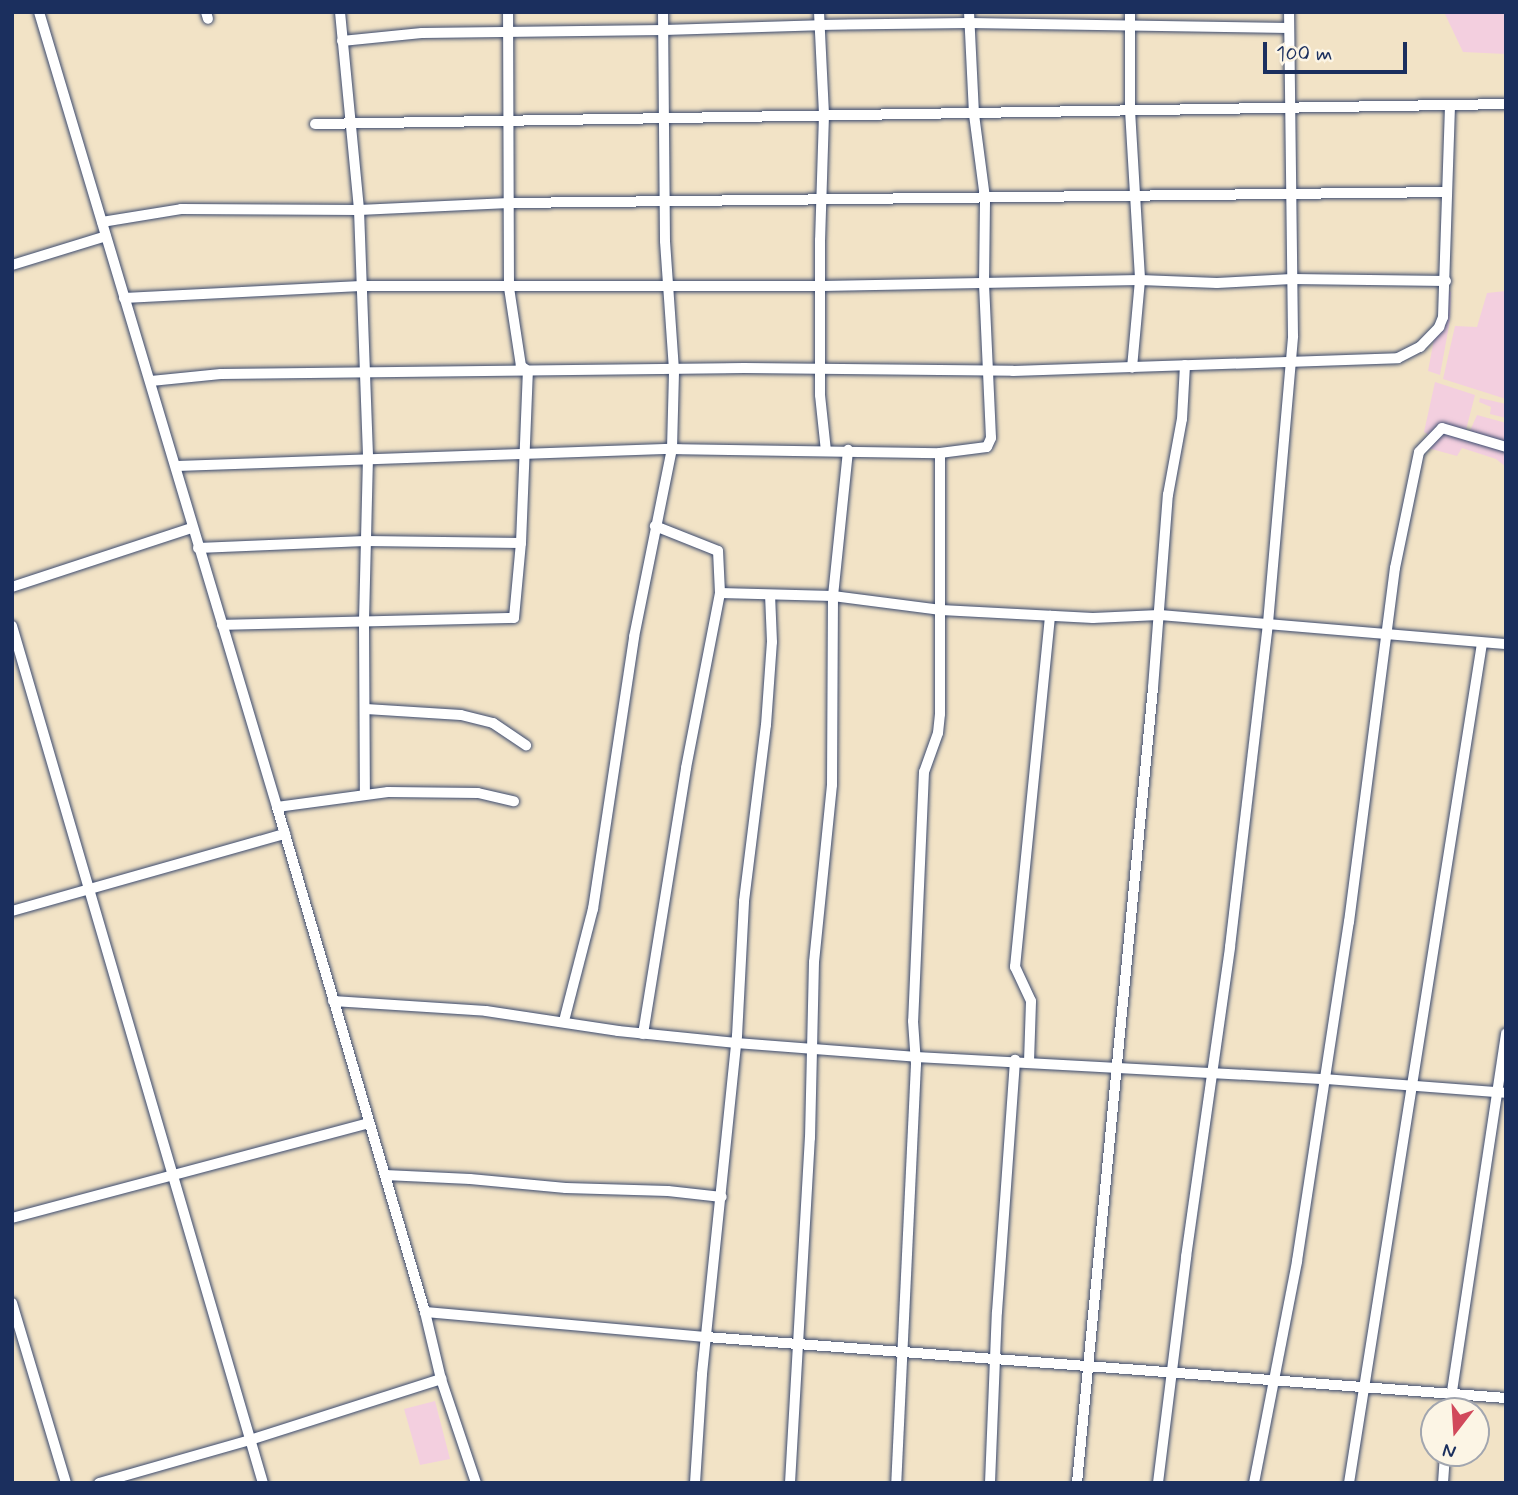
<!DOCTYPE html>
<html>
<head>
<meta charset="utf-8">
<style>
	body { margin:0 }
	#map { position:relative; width:1518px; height:1495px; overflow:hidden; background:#f2e3c6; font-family:Mynerve,sans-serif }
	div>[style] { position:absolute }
	.built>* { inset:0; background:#f3cfdf }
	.roads { filter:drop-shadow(0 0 2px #3b4a6e) drop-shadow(0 0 2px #3b4a6e) }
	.minor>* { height:10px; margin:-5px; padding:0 5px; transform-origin:5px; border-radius:5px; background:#fff }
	span { translate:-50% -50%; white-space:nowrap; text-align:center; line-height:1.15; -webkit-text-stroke:5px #fcf5e5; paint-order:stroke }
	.frame { position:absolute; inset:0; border:14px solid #1b2f5e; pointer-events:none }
	.north { position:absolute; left:1420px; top:1397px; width:70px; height:70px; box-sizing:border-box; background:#fcf5e5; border:2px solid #a2a6af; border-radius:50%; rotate:197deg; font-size:19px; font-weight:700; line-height:28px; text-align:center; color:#1b2f5e }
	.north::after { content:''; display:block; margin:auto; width:24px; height:32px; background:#d1495b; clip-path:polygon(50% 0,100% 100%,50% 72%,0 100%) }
	.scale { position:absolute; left:1263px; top:42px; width:144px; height:32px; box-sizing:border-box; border:4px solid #1b2f5e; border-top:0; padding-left:9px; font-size:21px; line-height:24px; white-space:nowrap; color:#1b2f5e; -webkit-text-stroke:5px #fcf5e5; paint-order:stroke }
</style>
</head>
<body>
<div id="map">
	<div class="built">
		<i style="clip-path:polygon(1444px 12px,1506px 12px,1506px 54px,1463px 52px)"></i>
		<i style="clip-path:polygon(1446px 290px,1451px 292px,1450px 320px,1440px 375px,1428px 371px,1435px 334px,1441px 333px,1444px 323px)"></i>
		<i style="clip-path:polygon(1506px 291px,1506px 399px,1443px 379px,1455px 326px,1477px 327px,1487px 293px)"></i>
		<i style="clip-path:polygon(1435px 382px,1475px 395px,1466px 430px,1441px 424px,1436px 426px,1431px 436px,1424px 432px)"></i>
		<i style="clip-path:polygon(1480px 398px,1506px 404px,1506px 418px,1490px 414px,1491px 407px,1479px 402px)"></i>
		<i style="clip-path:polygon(1477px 415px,1506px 423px,1506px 444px,1469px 433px)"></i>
		<i style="clip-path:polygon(1443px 432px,1506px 450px,1506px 467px,1496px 459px,1462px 448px,1457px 456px,1428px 448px)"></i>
		<i style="clip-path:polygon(435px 1401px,450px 1459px,420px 1465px,404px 1409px)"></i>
	</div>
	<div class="roads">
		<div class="minor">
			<i style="left:39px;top:12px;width:830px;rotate:73.33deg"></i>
			<i style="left:277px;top:807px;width:526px;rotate:73.67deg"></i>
			<i style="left:425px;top:1312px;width:69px;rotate:76.6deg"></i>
			<i style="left:441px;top:1379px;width:110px;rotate:71.4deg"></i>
			<i style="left:206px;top:12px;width:7px;rotate:74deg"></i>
			<i style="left:340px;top:12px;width:199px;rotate:84.5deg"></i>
			<i style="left:359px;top:210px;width:247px;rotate:87.9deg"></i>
			<i style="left:368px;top:457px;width:166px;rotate:91.4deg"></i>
			<i style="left:364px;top:623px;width:170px;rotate:89.7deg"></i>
			<i style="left:819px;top:12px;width:103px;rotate:87.2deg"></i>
			<i style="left:824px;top:115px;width:125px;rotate:91.8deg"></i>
			<i style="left:820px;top:240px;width:155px;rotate:90deg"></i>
			<i style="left:820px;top:395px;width:56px;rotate:83.9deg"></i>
			<i style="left:1130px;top:12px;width:98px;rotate:90deg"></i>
			<i style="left:1130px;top:110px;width:170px;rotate:86.6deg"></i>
			<i style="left:1140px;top:280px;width:88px;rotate:95.2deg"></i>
			<i style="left:342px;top:41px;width:80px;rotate:-5.7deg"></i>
			<i style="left:422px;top:33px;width:242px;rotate:-0.7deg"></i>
			<i style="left:664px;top:30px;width:155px;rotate:-1.8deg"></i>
			<i style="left:819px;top:25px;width:150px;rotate:-0.8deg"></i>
			<i style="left:969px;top:23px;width:320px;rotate:0.9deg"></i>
			<i style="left:315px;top:124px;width:1191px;rotate:-0.96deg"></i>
			<i style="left:102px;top:222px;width:80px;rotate:-9.3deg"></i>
			<i style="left:181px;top:209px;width:178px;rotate:0.3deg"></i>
			<i style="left:359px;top:210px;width:150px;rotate:-2.7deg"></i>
			<i style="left:509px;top:203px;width:938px;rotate:-0.67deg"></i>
			<i style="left:12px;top:265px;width:98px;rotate:-17.1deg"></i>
			<i style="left:124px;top:298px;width:237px;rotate:-2.9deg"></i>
			<i style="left:361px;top:286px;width:461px"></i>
			<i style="left:822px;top:286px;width:318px;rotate:-1.1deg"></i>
			<i style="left:1140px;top:280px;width:77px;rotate:2.2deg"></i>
			<i style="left:1217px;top:283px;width:75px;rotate:-3.1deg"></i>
			<i style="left:1292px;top:279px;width:154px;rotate:0.7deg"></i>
			<i style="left:151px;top:381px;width:70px;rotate:-5.7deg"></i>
			<i style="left:221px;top:374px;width:523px;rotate:-0.66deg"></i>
			<i style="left:744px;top:368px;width:269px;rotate:0.6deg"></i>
			<i style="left:1013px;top:371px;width:385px;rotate:-1.9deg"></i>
			<i style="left:1398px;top:358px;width:25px;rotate:-27deg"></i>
			<i style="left:1420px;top:347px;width:28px;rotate:-46deg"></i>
			<i style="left:1439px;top:327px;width:11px;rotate:-68deg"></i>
			<i style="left:1443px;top:317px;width:212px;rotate:-88.1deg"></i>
			<i style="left:940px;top:453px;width:47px;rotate:-7.3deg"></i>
			<i style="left:987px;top:447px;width:10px;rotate:-66deg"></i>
			<i style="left:991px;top:438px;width:154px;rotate:-92.6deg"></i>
			<i style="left:984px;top:284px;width:86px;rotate:-89.3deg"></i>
			<i style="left:985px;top:198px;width:85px;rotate:-97.5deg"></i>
			<i style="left:974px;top:114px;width:102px;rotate:-92.8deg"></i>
			<i style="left:177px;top:466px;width:495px;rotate:-2deg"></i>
			<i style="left:672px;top:449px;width:268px;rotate:0.9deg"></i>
			<i style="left:940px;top:453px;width:261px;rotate:90deg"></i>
			<i style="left:940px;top:714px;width:19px;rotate:96deg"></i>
			<i style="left:938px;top:733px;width:41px;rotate:109.7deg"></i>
			<i style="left:924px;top:772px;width:249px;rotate:92.5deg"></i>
			<i style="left:913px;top:1021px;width:43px;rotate:86deg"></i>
			<i style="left:916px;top:1064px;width:419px;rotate:92.7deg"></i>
			<i style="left:198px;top:548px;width:167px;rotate:-2.4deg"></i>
			<i style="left:365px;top:541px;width:156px;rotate:0.7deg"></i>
			<i style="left:12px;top:587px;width:188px;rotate:-18.2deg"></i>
			<i style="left:720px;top:593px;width:113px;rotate:1.5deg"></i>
			<i style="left:833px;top:596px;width:109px;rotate:7.4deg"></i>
			<i style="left:941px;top:610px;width:152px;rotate:3deg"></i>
			<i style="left:1093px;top:618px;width:66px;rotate:-2.6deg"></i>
			<i style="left:1159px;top:615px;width:348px;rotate:4.8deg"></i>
			<i style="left:222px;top:625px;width:292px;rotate:-1.4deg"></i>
			<i style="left:514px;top:618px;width:75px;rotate:-84.7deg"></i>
			<i style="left:521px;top:543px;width:172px;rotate:-87.7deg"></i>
			<i style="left:528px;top:371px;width:9px;rotate:-144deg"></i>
			<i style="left:521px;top:366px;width:79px;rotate:-98.7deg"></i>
			<i style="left:509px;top:288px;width:276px;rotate:-90.2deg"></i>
			<i style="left:12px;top:626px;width:893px;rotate:73.68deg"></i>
			<i style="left:366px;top:709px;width:95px;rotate:3.6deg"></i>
			<i style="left:461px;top:715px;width:33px;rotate:14deg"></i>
			<i style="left:493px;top:723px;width:40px;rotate:34deg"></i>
			<i style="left:277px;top:807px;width:112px;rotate:-7.7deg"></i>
			<i style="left:388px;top:792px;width:90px;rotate:0.6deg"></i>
			<i style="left:478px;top:793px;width:37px;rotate:13deg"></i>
			<i style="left:12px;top:911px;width:284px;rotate:-15.8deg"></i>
			<i style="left:333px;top:1001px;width:153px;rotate:3.7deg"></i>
			<i style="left:486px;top:1011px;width:134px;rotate:8.6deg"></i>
			<i style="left:618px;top:1031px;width:119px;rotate:5.8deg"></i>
			<i style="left:736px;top:1043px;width:181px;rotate:4.4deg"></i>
			<i style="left:916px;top:1057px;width:410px;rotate:3.1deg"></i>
			<i style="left:1325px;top:1079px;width:182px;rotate:4.4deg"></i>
			<i style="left:564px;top:1021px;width:116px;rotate:-75.5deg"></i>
			<i style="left:593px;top:909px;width:275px;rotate:-81.4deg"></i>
			<i style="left:634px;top:637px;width:192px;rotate:-78.6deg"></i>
			<i style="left:672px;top:449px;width:79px;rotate:-88.5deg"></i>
			<i style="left:674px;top:370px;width:129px;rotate:-94deg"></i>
			<i style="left:665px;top:241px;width:229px;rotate:-90.5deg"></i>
			<i style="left:643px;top:1034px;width:269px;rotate:-80.8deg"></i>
			<i style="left:686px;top:768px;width:178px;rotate:-79deg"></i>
			<i style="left:720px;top:593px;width:42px;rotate:-92.7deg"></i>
			<i style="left:718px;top:551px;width:68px;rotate:-158.4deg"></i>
			<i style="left:1029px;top:1062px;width:61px;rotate:-88.1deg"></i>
			<i style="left:1031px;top:1001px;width:38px;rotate:-115deg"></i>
			<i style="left:1015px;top:967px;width:353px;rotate:-84.3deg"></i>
			<i style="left:385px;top:1175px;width:85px;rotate:2.7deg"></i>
			<i style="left:470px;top:1179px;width:96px;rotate:5.4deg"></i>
			<i style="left:566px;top:1188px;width:102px;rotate:1.7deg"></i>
			<i style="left:668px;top:1191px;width:54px;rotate:6.3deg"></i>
			<i style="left:12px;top:1218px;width:368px;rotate:-14.9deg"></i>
			<i style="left:12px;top:1303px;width:188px;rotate:73.3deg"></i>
			<i style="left:425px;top:1312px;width:282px;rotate:5.1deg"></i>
			<i style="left:706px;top:1337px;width:802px;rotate:4.36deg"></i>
			<i style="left:1449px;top:1411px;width:382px;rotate:-81.4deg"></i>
			<i style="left:99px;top:1483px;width:157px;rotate:-15.9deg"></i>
			<i style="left:250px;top:1440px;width:201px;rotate:-17.7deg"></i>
			<i style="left:695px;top:1483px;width:109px;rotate:-86.3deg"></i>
			<i style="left:702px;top:1374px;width:340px;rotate:-84.1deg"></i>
			<i style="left:737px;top:1036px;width:135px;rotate:-87deg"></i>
			<i style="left:744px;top:901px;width:177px;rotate:-82.9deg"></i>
			<i style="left:766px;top:725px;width:83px;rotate:-85.9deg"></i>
			<i style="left:772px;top:642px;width:47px;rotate:-92.4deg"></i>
			<i style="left:790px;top:1483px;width:346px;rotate:-86.7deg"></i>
			<i style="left:810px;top:1138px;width:176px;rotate:-88.7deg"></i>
			<i style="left:814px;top:962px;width:178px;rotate:-84.2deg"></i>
			<i style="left:832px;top:785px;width:189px;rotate:-89.7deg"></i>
			<i style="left:833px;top:596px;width:147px;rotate:-84.1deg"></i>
			<i style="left:990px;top:1483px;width:171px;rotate:-87.7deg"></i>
			<i style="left:997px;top:1312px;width:253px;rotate:-85.9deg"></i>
			<i style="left:1077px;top:1483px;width:799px;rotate:-84.54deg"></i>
			<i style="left:1153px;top:688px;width:194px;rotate:-85.6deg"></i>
			<i style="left:1168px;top:495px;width:77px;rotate:-79.6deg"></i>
			<i style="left:1182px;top:419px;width:54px;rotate:-86.8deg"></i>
			<i style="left:1158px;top:1483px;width:228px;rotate:-82.9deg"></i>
			<i style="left:1186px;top:1257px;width:313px;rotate:-81.9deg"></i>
			<i style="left:1230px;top:947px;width:326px;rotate:-83.3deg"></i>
			<i style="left:1268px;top:623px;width:288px;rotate:-85deg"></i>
			<i style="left:1293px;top:336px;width:324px;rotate:-90.7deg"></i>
			<i style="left:1254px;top:1483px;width:226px;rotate:-79deg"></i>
			<i style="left:1297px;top:1261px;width:343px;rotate:-81.3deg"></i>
			<i style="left:1349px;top:922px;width:357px;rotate:-82.6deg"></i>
			<i style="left:1395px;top:568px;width:118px;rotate:-78.3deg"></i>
			<i style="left:1419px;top:452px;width:33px;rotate:-46deg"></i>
			<i style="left:1442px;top:428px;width:67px;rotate:16.5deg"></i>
			<i style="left:1349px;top:1483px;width:850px;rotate:-81deg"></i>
			<i style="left:1443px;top:1483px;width:30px;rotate:-86deg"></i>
		</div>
	</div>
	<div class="frame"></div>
	<div class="north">N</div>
	<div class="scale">100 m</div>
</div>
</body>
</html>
